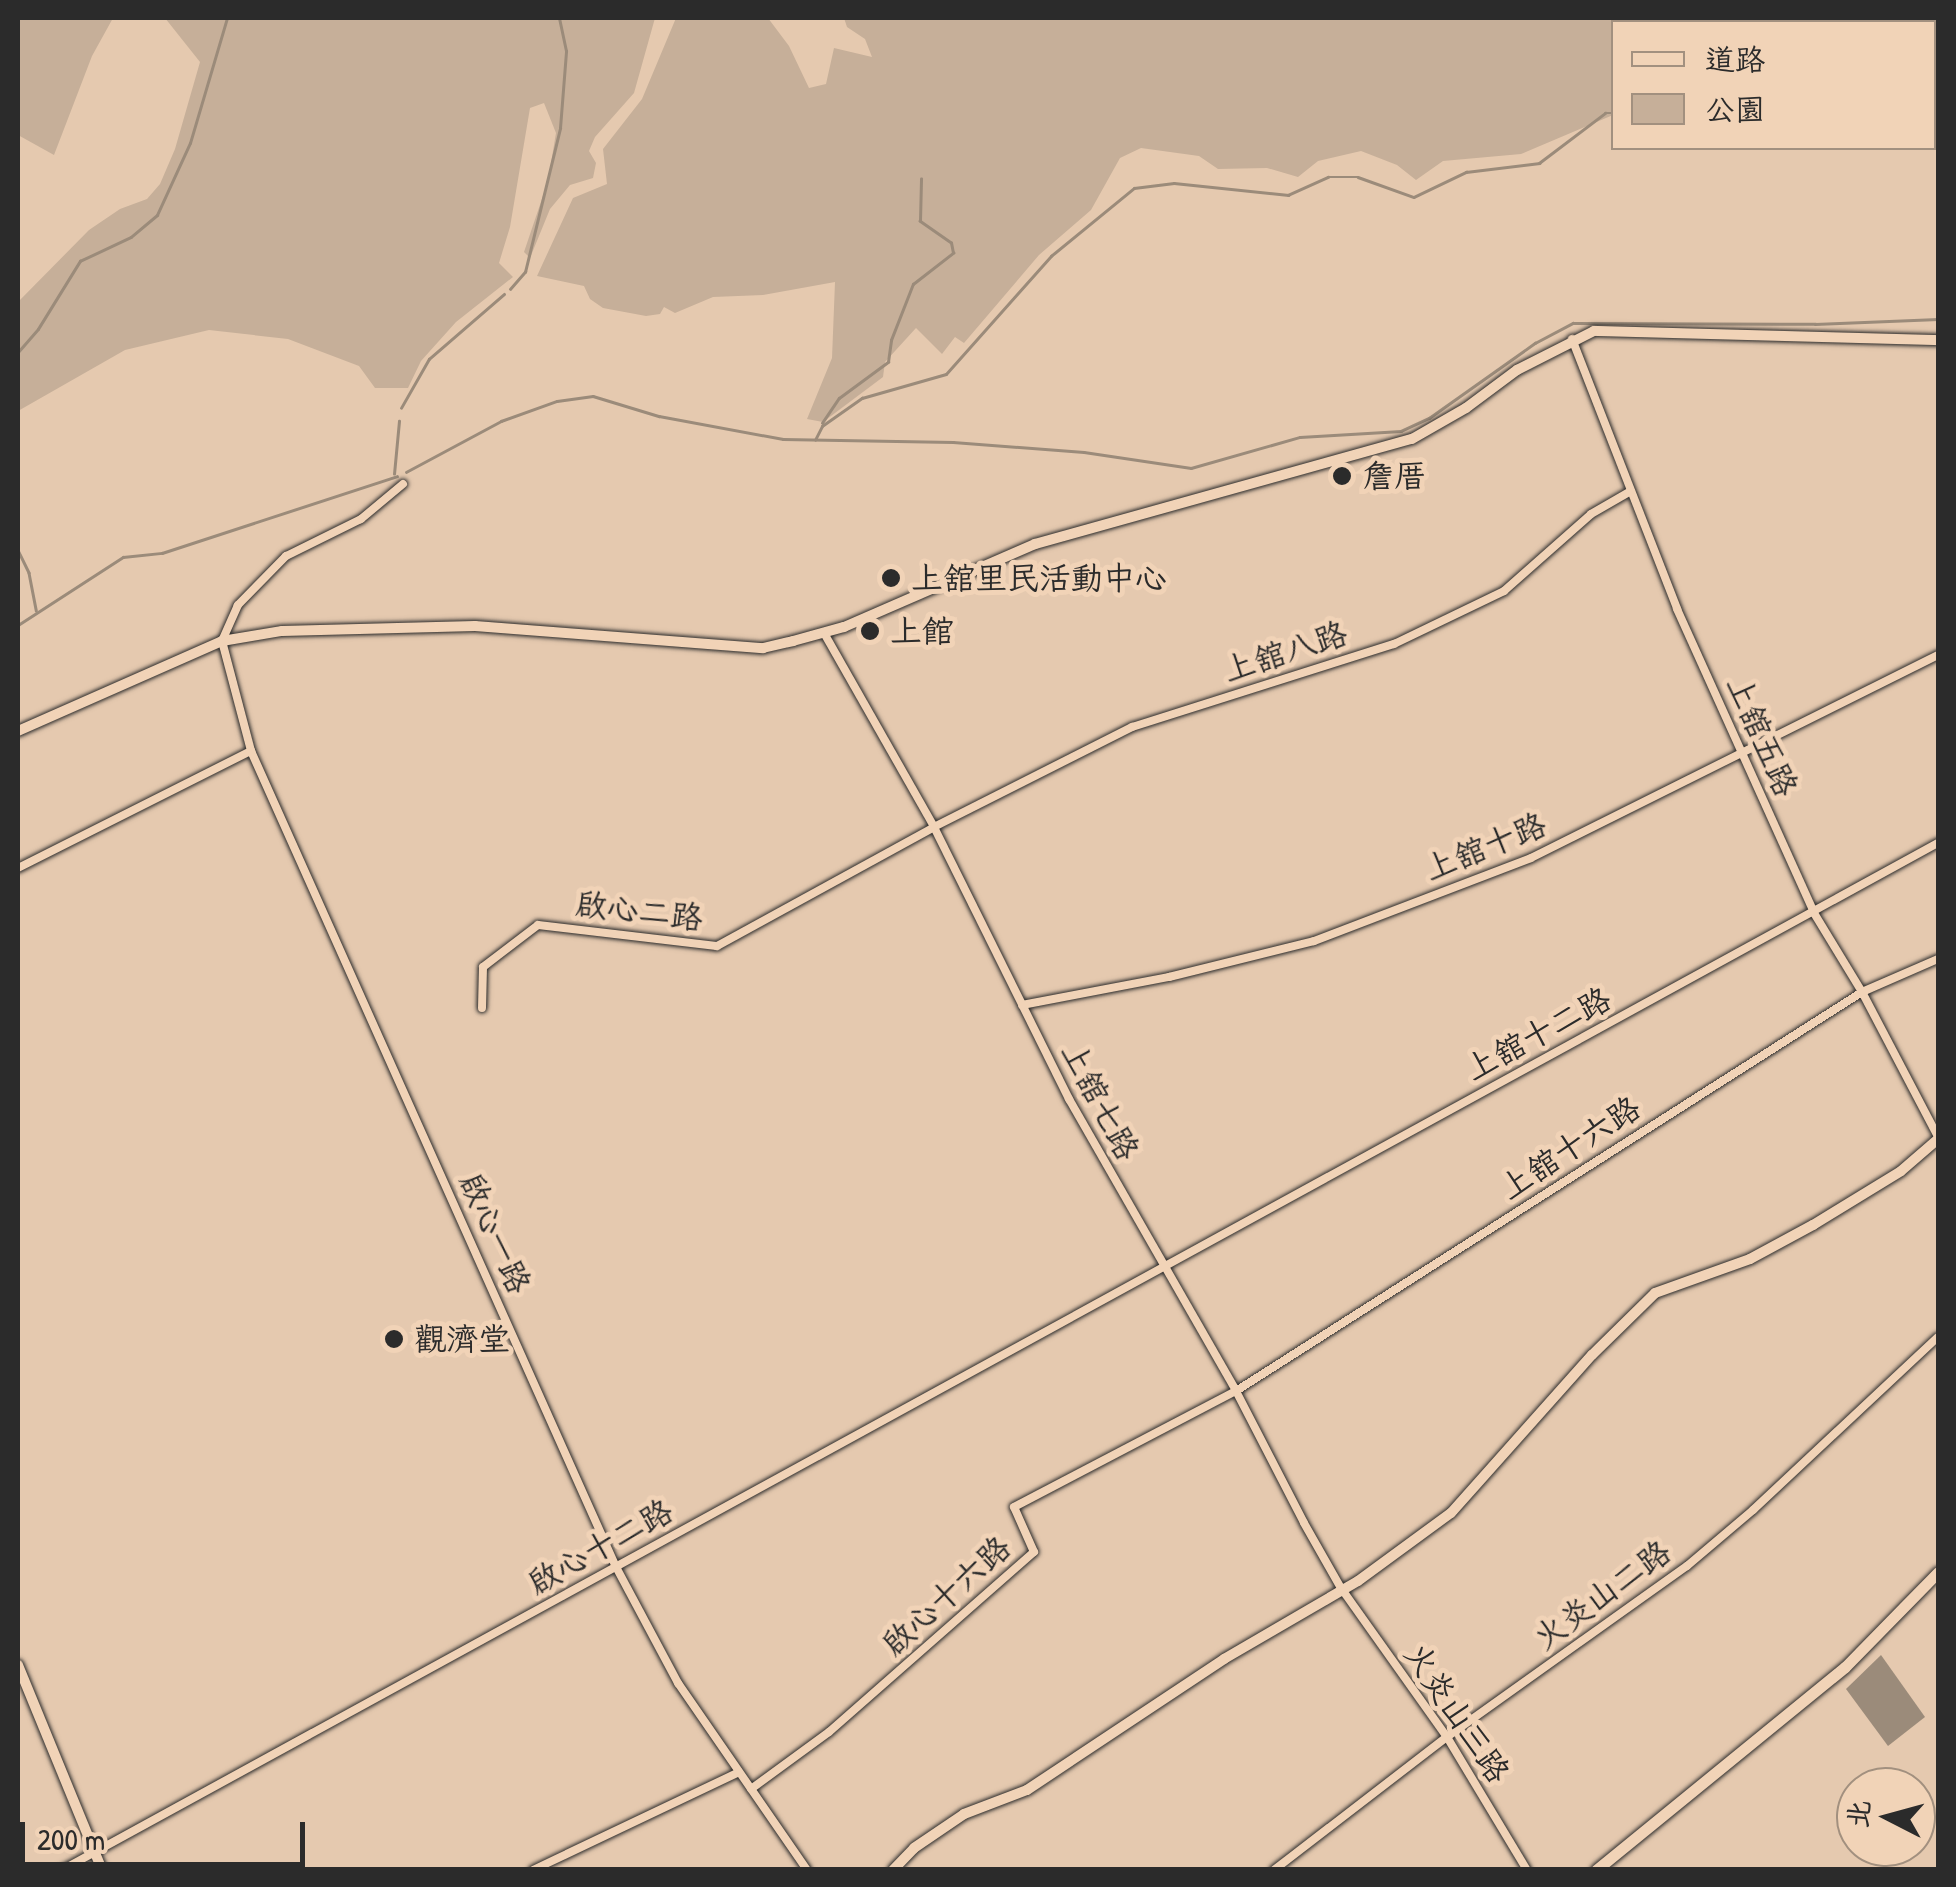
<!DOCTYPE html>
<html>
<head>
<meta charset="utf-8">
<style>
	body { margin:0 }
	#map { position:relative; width:1956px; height:1887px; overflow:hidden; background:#e5c9af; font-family:"Patrick Hand","LXGW WenKai TC",sans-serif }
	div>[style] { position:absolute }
	.green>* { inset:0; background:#c6af99 }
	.water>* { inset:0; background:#9b8b7a }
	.stream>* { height:2.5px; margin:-1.25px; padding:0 1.25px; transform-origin:1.25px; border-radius:1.25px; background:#9b8b7a }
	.roads { filter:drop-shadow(0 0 2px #2b2b2b) drop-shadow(0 0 2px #2b2b2b) }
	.minor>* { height:8px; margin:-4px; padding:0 4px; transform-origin:4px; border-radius:4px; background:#f1d3b7 }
	.tertiary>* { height:10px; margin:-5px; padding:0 5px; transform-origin:5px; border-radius:5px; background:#f1d3b7 }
	.secondary>* { height:11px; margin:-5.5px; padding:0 5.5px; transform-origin:5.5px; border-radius:5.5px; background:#f1d3b7 }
	.dots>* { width:28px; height:28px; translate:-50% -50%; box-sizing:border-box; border:5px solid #f1d3b7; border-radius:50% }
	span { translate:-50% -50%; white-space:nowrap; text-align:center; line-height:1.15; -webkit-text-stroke:10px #f1d3b7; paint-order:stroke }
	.poi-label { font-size:32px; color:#2b2b2b }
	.left { translate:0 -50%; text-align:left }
	.street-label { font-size:32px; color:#2b2b2b }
	.frame { position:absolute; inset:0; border:20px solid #2b2b2b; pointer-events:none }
	.legend { position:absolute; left:1611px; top:20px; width:325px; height:130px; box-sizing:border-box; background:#f1d3b7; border:2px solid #a2907f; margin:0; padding:12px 18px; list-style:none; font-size:30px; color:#2b2b2b }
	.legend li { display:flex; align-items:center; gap:20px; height:50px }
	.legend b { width:50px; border:2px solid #a2907f }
	.north { position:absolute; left:1836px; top:1767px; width:100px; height:100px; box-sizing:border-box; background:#f1d3b7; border:2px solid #a2907f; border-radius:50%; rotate:276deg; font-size:28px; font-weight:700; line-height:40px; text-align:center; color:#2b2b2b }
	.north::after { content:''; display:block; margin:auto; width:35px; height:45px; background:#2b2b2b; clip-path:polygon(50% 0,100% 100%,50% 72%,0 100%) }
	.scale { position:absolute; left:20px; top:1822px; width:285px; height:45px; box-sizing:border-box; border:5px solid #2b2b2b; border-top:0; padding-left:12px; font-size:30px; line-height:35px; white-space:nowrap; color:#2b2b2b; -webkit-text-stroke:8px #f1d3b7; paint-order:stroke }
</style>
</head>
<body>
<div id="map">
	<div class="green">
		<i style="clip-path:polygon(18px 18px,113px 18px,92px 56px,54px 155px,18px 135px)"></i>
		<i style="clip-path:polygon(165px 18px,655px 18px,634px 93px,595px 137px,589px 151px,596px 163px,593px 178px,570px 185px,550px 209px,530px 258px,524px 252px,548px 181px,556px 133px,544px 103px,530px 108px,510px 227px,499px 263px,513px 277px,456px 322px,421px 361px,408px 388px,375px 388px,359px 366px,288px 339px,209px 330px,125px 350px,18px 411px,18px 302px,89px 230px,120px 209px,147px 199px,160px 184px,175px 149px,200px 62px)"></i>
		<i style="clip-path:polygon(676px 18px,768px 18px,789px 46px,809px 88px,826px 84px,834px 48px,872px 57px,865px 39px,847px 27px,844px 18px,1932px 18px,1933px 21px,1614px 22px,1613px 115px,1521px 154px,1443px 161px,1416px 180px,1397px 165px,1361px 151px,1318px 161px,1298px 177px,1267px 168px,1218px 169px,1199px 156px,1141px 148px,1120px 158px,1091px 210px,1039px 255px,964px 343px,955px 337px,942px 354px,916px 328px,885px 362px,883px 377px,823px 422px,807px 419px,832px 358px,835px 282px,763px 295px,713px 297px,675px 313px,664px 307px,660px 314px,646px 316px,603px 308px,590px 299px,584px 286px,537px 276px,573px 198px,607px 184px,603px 149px,642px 99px)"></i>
	</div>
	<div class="water">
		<i style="clip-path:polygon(1881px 1655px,1925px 1717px,1888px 1746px,1846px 1689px)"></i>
	</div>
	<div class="stream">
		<i style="left:1852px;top:18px;width:4px;rotate:76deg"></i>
		<i style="left:510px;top:289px;width:23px;rotate:-49deg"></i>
		<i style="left:525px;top:272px;width:148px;rotate:-76.3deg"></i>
		<i style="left:560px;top:128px;width:77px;rotate:-85.5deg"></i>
		<i style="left:566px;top:51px;width:34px;rotate:-102deg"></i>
		<i style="left:18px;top:352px;width:30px;rotate:-49deg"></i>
		<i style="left:38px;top:329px;width:80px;rotate:-58.3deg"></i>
		<i style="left:80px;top:261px;width:56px;rotate:-25.2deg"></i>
		<i style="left:131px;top:237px;width:34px;rotate:-40deg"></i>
		<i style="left:157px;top:215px;width:79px;rotate:-65.4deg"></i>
		<i style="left:190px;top:143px;width:130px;rotate:-73.5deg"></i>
		<i style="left:401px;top:408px;width:56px;rotate:-60.3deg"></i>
		<i style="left:429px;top:359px;width:99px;rotate:-40.9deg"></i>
		<i style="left:822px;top:423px;width:30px;rotate:-56deg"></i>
		<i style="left:839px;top:398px;width:61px;rotate:-36.3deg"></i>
		<i style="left:888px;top:362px;width:22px;rotate:-82deg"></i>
		<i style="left:891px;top:340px;width:60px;rotate:-68.6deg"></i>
		<i style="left:913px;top:284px;width:51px;rotate:-37.8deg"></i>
		<i style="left:953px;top:253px;width:10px;rotate:-101deg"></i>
		<i style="left:951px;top:243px;width:38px;rotate:-145deg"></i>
		<i style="left:920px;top:221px;width:42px;rotate:-88.6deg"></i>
		<i style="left:815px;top:440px;width:16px;rotate:-63deg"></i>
		<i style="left:822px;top:426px;width:49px;rotate:-35deg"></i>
		<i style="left:862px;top:398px;width:87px;rotate:-15.9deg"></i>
		<i style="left:946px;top:374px;width:158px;rotate:-48.3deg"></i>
		<i style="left:1051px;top:256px;width:107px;rotate:-39.3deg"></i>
		<i style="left:1134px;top:188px;width:40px;rotate:-7.1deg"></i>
		<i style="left:1174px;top:183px;width:115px;rotate:6deg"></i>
		<i style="left:1288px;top:195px;width:44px;rotate:-24.2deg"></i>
		<i style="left:1328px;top:177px;width:30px"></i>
		<i style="left:1358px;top:177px;width:59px;rotate:19.7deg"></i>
		<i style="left:1414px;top:197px;width:58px;rotate:-25.7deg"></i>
		<i style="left:1466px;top:172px;width:74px;rotate:-7deg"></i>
		<i style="left:1539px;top:163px;width:83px;rotate:-37.1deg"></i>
		<i style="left:1605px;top:113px;width:9px"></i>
		<i style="left:406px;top:472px;width:108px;rotate:-28.2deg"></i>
		<i style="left:501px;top:421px;width:59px;rotate:-19.7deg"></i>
		<i style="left:557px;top:401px;width:36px;rotate:-8deg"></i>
		<i style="left:593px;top:396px;width:69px;rotate:16.9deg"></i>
		<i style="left:659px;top:416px;width:126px;rotate:10.5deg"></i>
		<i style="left:783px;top:439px;width:170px;rotate:1deg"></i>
		<i style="left:953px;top:442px;width:131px;rotate:4.4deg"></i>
		<i style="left:1084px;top:452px;width:108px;rotate:8.5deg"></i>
		<i style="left:1191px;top:468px;width:113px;rotate:-15.9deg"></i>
		<i style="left:1300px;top:437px;width:101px;rotate:-3.4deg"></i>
		<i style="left:1401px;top:431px;width:31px;rotate:-25deg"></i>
		<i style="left:1429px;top:418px;width:130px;rotate:-35.3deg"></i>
		<i style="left:1535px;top:343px;width:43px;rotate:-27.8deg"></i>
		<i style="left:1573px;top:323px;width:242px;rotate:0.2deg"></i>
		<i style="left:1815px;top:324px;width:123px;rotate:-2.3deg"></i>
		<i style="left:394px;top:474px;width:53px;rotate:-84.6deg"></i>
		<i style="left:18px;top:550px;width:25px;rotate:64deg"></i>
		<i style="left:29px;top:573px;width:38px;rotate:79deg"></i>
		<i style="left:18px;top:625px;width:125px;rotate:-32.9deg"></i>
		<i style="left:123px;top:557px;width:39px;rotate:-6deg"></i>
		<i style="left:162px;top:553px;width:247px;rotate:-18.1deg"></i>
	</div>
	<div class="roads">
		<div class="minor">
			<i style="left:1572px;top:339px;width:290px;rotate:68.7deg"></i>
			<i style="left:1677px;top:609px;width:333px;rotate:65.7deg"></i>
			<i style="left:1814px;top:913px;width:92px;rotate:58.7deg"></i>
			<i style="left:1862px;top:992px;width:164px;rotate:62.3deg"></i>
			<i style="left:403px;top:484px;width:55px;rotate:140.2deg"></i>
			<i style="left:361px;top:519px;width:84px;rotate:153.7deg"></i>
			<i style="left:286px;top:556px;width:69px;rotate:134.4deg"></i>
			<i style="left:238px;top:605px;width:39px;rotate:114deg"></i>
			<i style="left:222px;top:641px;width:114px;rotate:75.2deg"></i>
			<i style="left:251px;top:751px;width:894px;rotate:65.9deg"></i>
			<i style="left:616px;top:1567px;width:132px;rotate:61.9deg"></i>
			<i style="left:678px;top:1683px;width:227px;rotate:55.4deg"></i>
			<i style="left:824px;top:633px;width:223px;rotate:60.4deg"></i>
			<i style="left:934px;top:827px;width:304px;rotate:63.6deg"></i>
			<i style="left:1069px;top:1099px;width:336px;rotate:60.2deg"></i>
			<i style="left:1236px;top:1391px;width:148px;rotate:62.7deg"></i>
			<i style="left:1304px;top:1523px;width:75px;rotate:60.4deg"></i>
			<i style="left:1341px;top:1588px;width:183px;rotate:54.6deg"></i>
			<i style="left:1447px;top:1737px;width:155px;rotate:59deg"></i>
			<i style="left:18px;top:868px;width:261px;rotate:-26.7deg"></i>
			<i style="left:1022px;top:1005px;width:150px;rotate:-10.8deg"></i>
			<i style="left:1169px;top:977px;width:149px;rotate:-13.9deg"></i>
			<i style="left:1314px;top:941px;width:232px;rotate:-20.9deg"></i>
			<i style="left:1531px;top:858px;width:455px;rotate:-26.5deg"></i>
			<i style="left:482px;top:1008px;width:41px;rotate:-88.6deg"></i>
			<i style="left:483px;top:967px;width:69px;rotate:-37.4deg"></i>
			<i style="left:538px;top:925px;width:180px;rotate:6.7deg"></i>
			<i style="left:717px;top:946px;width:247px;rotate:-28.7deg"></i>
			<i style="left:934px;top:827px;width:222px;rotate:-26.8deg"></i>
			<i style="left:1132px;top:727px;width:275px;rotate:-17.6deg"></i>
			<i style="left:1394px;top:644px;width:122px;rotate:-25.7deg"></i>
			<i style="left:1504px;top:591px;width:116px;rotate:-41.5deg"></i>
			<i style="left:1591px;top:514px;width:46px;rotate:-29.9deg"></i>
			<i style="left:751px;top:1789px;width:97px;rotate:-36.2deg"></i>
			<i style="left:829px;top:1732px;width:273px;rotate:-41.3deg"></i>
			<i style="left:1034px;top:1552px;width:49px;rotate:-114deg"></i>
			<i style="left:1014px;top:1507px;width:250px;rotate:-27.6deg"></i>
			<i style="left:1236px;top:1391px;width:742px;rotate:-32.51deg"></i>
			<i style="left:1862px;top:992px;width:83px;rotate:-23.5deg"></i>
			<i style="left:62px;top:1870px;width:2139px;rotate:-28.7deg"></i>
			<i style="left:533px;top:1870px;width:228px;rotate:-25.4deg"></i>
			<i style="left:1274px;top:1870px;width:218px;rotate:-37.6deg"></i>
			<i style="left:1447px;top:1737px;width:295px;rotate:-35.5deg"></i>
			<i style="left:1687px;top:1566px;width:87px;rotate:-40.3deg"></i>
			<i style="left:1753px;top:1510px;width:253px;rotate:-43.1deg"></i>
		</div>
		<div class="tertiary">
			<i style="left:18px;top:731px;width:223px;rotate:-23.8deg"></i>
			<i style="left:222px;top:641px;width:61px;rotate:-9.5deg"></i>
			<i style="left:282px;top:631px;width:193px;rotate:-1.5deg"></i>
			<i style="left:475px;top:626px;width:289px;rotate:4.4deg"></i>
			<i style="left:763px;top:648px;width:31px;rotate:-13deg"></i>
			<i style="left:793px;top:641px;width:53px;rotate:-15.4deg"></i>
			<i style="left:844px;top:627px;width:208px;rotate:-23.5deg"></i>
			<i style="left:1035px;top:544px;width:391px;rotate:-15.6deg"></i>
			<i style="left:1412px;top:439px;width:62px;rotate:-29.9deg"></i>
			<i style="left:1466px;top:408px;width:64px;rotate:-36.7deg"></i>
			<i style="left:1517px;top:370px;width:86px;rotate:-26.9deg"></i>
			<i style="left:1594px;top:331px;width:344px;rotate:1.5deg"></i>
			<i style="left:18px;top:1665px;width:222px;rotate:67.7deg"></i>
			<i style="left:893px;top:1870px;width:30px;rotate:-46deg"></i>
			<i style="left:914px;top:1848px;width:60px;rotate:-34.2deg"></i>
			<i style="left:964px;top:1814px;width:67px;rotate:-20.9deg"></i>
			<i style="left:1027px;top:1790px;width:237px;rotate:-33.6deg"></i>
			<i style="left:1224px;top:1659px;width:155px;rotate:-30.2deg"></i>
			<i style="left:1358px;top:1581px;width:115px;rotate:-36.2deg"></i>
			<i style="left:1451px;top:1513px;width:212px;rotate:-48.3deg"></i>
			<i style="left:1592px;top:1355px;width:88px;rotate:-44.5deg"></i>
			<i style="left:1655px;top:1293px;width:101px;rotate:-19.7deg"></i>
			<i style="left:1750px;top:1259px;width:72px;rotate:-28.4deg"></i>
			<i style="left:1813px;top:1225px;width:103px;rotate:-31.5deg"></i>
			<i style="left:1901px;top:1171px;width:49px;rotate:-40.9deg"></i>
		</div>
		<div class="secondary">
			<i style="left:1596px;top:1870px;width:321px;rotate:-39.2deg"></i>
			<i style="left:1845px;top:1667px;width:133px;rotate:-45.6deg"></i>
		</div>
	</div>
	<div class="dots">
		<i style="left:1342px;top:476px;background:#2b2b2b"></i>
		<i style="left:891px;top:578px;background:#2b2b2b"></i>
		<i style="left:870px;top:631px;background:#2b2b2b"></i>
		<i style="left:394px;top:1339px;background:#2b2b2b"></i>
	</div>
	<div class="poi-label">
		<span class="left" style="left:1362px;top:476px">詹厝</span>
		<span class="left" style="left:911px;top:578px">上舘里民活動中心</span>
		<span class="left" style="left:890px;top:631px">上館</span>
		<span class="left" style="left:414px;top:1339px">觀濟堂</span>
	</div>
	<div class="street-label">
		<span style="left:1285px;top:652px;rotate:-18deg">上舘八路</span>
		<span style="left:1762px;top:736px;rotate:66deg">上舘五路</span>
		<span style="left:1485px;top:847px;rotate:-22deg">上舘十路</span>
		<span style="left:639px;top:911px;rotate:7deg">啟心二路</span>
		<span style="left:1538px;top:1034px;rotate:-28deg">上舘十二路</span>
		<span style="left:1100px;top:1101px;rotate:62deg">上舘七路</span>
		<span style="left:1570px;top:1148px;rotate:-33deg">上舘十六路</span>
		<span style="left:495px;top:1233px;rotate:66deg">啟心一路</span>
		<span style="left:600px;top:1547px;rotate:-29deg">啟心十二路</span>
		<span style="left:1602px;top:1595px;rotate:-36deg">火炎山二路</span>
		<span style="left:946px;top:1596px;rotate:-42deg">啟心十六路</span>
		<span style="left:1457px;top:1713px;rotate:56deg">火炎山三路</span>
	</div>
	<div class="frame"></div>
	<ul class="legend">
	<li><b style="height:12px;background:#f1d3b7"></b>道路</li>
	<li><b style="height:28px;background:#c6af99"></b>公園</li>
	</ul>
	<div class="north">北</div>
	<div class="scale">200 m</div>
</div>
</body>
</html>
